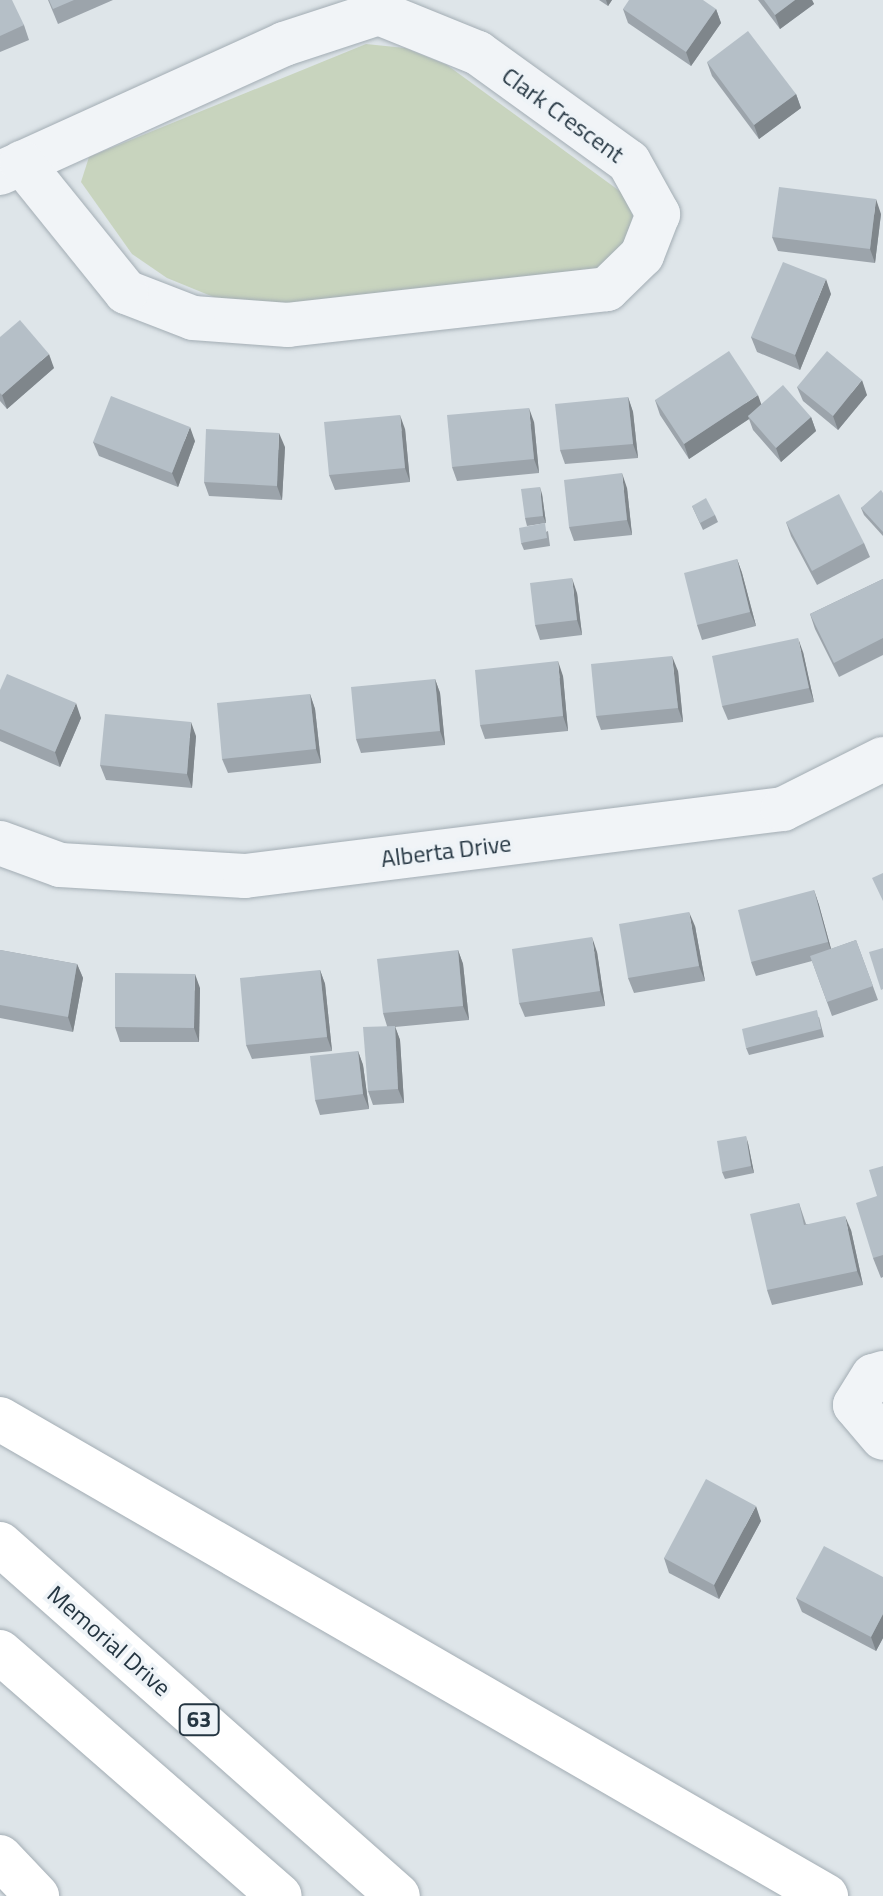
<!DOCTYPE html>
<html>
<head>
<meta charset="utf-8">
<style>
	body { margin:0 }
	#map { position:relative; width:883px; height:1896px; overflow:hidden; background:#dee5e9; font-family:"Titillium Web",sans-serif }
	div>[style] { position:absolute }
	.green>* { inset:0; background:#c8d4be }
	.roads { filter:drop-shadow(0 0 2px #a3adb4) drop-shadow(0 0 2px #a3adb4) }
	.minor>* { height:44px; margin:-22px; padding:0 22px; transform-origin:22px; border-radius:22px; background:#f1f4f7 }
	.motorway>* { height:44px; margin:-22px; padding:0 22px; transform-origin:22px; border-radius:22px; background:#fff }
	.wall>* { inset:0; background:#9ca4ab }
	.shaded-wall>* { inset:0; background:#7f868b }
	.building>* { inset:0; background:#b5bfc7 }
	span { translate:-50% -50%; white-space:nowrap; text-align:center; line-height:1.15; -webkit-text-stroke:7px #eef3f7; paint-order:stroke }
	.shield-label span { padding:2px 6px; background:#eef3f7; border:2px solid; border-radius:6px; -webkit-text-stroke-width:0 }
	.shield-label { font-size:22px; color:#253642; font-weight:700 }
	.street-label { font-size:24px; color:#253642 }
</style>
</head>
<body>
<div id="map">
	<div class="green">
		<i style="clip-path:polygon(366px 44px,405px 48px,447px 65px,621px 192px,633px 216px,624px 244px,603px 268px,268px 307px,216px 298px,167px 278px,132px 254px,81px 182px,89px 157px)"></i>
	</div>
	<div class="roads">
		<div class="minor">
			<i style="left:0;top:173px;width:24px;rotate:-24deg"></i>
			<i style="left:22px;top:163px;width:288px;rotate:-24.4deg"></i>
			<i style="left:284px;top:44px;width:100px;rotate:-18.1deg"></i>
			<i style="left:379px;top:13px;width:107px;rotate:22deg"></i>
			<i style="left:478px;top:53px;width:186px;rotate:35.8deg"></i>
			<i style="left:629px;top:162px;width:60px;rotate:60.9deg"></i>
			<i style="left:658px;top:214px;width:44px;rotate:111.3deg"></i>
			<i style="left:642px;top:255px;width:49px;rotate:135.8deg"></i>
			<i style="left:607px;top:289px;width:321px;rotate:173.6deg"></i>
			<i style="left:288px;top:325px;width:95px;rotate:-175.8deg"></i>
			<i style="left:193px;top:318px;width:72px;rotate:-158.8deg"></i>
			<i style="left:126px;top:292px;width:166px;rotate:-128.9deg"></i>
			<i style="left:0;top:843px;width:64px;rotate:20.1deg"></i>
			<i style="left:60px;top:865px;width:185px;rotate:3.4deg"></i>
			<i style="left:245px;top:876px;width:542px;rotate:-7.1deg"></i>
			<i style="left:783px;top:809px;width:112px;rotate:-26.6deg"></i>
			<i style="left:883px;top:1373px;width:10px;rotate:163deg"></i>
			<i style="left:873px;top:1376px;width:34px;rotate:122deg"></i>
			<i style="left:855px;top:1405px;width:43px;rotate:49.7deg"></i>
		</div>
		<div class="motorway">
			<i style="left:0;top:1419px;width:954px;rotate:30.01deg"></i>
			<i style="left:0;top:1544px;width:531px;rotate:41.49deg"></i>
			<i style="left:0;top:1652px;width:371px;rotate:41.1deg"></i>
			<i style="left:0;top:1857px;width:54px;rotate:46.5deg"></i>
		</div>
	</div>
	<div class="wall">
		<i style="clip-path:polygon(0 0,24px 25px,29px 40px,0 52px)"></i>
		<i style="clip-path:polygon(48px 0,113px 0,58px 24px)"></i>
		<i style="clip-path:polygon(599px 0,612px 0,608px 6px)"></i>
		<i style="clip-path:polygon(758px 0,812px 0,814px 4px,780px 29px)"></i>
		<i style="clip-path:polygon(623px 9px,716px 9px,721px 23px,691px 66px,628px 23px)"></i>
		<i style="clip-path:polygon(707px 62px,796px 94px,801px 108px,759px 139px,712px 76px)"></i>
		<i style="clip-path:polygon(881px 214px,875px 263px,778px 251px,772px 237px)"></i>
		<i style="clip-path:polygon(831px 294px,800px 370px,757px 352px,751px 337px)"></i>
		<i style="clip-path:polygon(0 337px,54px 368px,7px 409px,0 401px)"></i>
		<i style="clip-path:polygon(797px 387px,867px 395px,838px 430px,803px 401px)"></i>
		<i style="clip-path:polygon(628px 397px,633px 412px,638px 458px,565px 464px,560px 450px)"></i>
		<i style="clip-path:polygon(655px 400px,762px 404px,811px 417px,816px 431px,781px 462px,753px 430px,749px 419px,689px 459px,660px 415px)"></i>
		<i style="clip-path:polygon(534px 422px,539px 473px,457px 481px,452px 467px)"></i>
		<i style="clip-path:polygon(405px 429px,410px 482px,335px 490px,329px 475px)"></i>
		<i style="clip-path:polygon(195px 441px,178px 487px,99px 456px,93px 442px)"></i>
		<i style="clip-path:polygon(285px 447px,282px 500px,209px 496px,204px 482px)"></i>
		<i style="clip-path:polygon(627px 488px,632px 535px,574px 541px,569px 527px)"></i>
		<i style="clip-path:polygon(883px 493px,883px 536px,864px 515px,861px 508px)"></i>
		<i style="clip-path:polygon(542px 494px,546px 523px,527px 526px,525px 518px)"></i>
		<i style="clip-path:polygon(692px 506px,715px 515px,718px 522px,703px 530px)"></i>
		<i style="clip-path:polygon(786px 522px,864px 543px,870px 557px,817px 585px,791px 536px)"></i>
		<i style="clip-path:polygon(548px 531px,550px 546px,524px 550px,521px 543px)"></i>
		<i style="clip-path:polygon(737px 559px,742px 573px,756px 626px,702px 640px,697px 625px)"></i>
		<i style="clip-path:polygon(883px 579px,883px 655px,839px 677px,815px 629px,810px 614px)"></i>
		<i style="clip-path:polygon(577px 593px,582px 635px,540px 640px,535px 625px)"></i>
		<i style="clip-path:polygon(803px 652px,814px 702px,728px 720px,722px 706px)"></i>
		<i style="clip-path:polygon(678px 671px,683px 722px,601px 730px,596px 716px)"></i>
		<i style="clip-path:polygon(563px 676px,568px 731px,485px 739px,480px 725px)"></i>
		<i style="clip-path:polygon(435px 679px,440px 693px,445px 745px,361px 753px,356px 739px)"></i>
		<i style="clip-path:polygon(0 690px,81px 718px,60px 767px,0 741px)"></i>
		<i style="clip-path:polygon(310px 694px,315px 709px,321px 763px,228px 773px,222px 759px)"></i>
		<i style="clip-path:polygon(196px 736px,192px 788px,106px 780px,100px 765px)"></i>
		<i style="clip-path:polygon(814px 890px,819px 905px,831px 949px,856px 940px,878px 1000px,832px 1016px,812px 961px,756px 976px,751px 962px)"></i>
		<i style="clip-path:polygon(695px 926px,705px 981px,634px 993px,628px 978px)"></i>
		<i style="clip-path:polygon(0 950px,77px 964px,83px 978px,73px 1032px,0 1018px)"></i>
		<i style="clip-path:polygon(458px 950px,463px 964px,469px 1020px,395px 1027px,400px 1040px,404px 1103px,373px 1105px,368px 1091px,387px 1026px,383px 1013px)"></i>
		<i style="clip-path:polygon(597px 952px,605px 1006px,525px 1017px,519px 1003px)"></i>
		<i style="clip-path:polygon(320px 970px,325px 984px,332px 1051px,252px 1059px,246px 1045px)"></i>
		<i style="clip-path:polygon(200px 988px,199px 1042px,120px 1042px,115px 1027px)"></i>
		<i style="clip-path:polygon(819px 1017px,824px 1037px,749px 1055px,746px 1048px)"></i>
		<i style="clip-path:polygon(358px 1051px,363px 1065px,369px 1109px,320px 1115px,315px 1100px)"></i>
		<i style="clip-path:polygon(748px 1143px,754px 1173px,725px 1179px,722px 1172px)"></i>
		<i style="clip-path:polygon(883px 1166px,883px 1277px,881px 1278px,873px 1258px,877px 1196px)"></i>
		<i style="clip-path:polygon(799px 1203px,806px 1224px,851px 1230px,863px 1285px,772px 1305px,767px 1290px)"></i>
		<i style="clip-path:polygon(761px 1521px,719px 1599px,669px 1573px,664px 1558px)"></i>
		<i style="clip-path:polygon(883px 1577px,883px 1638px,876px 1651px,802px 1612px,796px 1598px)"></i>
	</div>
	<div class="shaded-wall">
		<i style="clip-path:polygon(606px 0,612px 0,608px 6px)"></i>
		<i style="clip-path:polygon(795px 0,812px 0,814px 4px,780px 29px,775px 15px)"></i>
		<i style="clip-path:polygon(716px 9px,721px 23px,691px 66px,686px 52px)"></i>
		<i style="clip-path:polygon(796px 94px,801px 108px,759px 139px,754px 125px)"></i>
		<i style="clip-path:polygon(876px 199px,881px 214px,875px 263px,870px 249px)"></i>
		<i style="clip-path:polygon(826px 279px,831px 294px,800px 370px,795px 355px)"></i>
		<i style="clip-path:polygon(49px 354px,54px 368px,7px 409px,2px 395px)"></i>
		<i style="clip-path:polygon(862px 380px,867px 395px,838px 430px,833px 416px)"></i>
		<i style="clip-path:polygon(758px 395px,763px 409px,748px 416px,749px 419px,689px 459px,684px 444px)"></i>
		<i style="clip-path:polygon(628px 397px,633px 412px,638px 458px,633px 444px)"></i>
		<i style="clip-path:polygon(529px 408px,534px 422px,539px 473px,534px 459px)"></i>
		<i style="clip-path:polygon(400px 415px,405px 429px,410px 482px,405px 468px)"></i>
		<i style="clip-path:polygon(811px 417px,816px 431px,781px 462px,776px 448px)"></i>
		<i style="clip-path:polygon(190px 427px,195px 441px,178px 487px,172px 473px)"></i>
		<i style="clip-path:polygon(279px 433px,285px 447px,282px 500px,277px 486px)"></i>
		<i style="clip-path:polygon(622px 473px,627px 488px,632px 535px,627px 520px)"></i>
		<i style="clip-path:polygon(540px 487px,542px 494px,546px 523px,543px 516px)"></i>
		<i style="clip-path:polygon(737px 559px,742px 573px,756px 626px,750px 612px)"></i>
		<i style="clip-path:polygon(572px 578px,577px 593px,582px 635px,577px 620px)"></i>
		<i style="clip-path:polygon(798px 638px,803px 652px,814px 702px,809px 688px)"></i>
		<i style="clip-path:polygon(672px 656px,678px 671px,683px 722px,678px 708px)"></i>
		<i style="clip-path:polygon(558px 661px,563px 676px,568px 731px,563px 716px)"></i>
		<i style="clip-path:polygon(435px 679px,440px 693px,445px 745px,440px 731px)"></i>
		<i style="clip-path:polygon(310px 694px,315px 709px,321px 763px,316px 749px)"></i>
		<i style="clip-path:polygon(76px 703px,81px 718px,60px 767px,55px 752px)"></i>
		<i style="clip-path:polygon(191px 722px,196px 736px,192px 788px,187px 774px)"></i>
		<i style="clip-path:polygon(814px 890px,819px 905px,833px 956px,828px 942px)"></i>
		<i style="clip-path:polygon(689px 912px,695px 926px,705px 981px,699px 966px)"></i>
		<i style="clip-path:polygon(592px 937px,597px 952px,605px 1006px,600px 991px)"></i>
		<i style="clip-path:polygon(458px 950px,463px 964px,469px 1020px,463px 1006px)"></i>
		<i style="clip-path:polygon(77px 964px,83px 978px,73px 1032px,68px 1017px)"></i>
		<i style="clip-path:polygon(320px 970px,325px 984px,332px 1051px,327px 1037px)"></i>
		<i style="clip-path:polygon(195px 974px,200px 988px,199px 1042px,194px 1028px)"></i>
		<i style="clip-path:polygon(395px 1026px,400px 1040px,404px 1103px,398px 1089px)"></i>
		<i style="clip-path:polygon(358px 1051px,363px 1065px,369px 1109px,363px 1094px)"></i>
		<i style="clip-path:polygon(746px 1136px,748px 1143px,754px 1173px,751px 1166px)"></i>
		<i style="clip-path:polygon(845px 1216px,851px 1230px,863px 1285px,857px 1271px)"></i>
		<i style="clip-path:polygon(756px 1506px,761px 1521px,719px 1599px,714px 1585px)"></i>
		<i style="clip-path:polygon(883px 1614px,883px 1638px,876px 1651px,871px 1637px)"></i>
	</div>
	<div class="building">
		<i style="clip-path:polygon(0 0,12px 0,24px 25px,0 36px)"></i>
		<i style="clip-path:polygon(49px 0,74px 0,53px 9px)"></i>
		<i style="clip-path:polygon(629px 0,703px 0,716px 9px,686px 52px,623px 9px)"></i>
		<i style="clip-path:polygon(764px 0,795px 0,775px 15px)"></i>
		<i style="clip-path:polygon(748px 31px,796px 94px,754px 125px,707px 62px)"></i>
		<i style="clip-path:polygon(779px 187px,876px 199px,870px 249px,772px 237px)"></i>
		<i style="clip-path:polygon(783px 262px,826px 279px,795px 355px,751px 337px)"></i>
		<i style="clip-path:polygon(20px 320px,49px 354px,2px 395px,0 393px,0 337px)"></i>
		<i style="clip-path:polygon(729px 351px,758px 395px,684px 444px,655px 400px)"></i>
		<i style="clip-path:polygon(827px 351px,862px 380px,833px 416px,797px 387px)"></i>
		<i style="clip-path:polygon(783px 385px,811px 417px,776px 448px,748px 416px)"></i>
		<i style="clip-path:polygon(111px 396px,190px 427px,172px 473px,93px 442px)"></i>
		<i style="clip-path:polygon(628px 397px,633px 444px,560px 450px,555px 404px)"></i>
		<i style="clip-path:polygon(529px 408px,534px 459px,452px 467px,447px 415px)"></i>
		<i style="clip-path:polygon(400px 415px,405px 468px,329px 475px,324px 422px)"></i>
		<i style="clip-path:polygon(206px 429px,279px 433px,277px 486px,204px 482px)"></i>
		<i style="clip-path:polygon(622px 473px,627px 520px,569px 527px,564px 480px)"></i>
		<i style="clip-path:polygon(540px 487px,543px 516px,525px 518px,521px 489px)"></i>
		<i style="clip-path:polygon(881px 490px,883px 493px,883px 532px,861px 508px)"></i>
		<i style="clip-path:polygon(839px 494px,864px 543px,812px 571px,786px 522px)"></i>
		<i style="clip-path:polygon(706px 498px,715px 515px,700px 523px,692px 506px)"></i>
		<i style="clip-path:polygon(545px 523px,547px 538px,521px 543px,519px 528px)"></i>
		<i style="clip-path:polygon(737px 559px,750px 612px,697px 625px,684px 573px)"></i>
		<i style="clip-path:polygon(572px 578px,577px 620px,535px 625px,530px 583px)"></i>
		<i style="clip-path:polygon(883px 579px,883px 638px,834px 663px,810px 614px)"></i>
		<i style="clip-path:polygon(798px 638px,809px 688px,722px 706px,712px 656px)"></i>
		<i style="clip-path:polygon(672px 656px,678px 708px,596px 716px,591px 664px)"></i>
		<i style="clip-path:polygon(558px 661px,563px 716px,480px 725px,475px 670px)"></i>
		<i style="clip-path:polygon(7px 674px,76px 703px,55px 752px,0 729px,0 690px)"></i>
		<i style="clip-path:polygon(435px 679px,440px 731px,356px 739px,351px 687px)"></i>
		<i style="clip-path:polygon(310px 694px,316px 749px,222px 759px,217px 703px)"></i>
		<i style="clip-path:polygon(105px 714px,191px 722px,187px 774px,100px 765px)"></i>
		<i style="clip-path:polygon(883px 873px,883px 901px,872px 878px)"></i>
		<i style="clip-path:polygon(814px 890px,828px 942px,751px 962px,738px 910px)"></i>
		<i style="clip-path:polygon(689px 912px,699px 966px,628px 978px,619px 924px)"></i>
		<i style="clip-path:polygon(592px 937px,600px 991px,519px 1003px,512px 949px)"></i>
		<i style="clip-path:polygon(856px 940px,873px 986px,827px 1002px,810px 956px)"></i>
		<i style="clip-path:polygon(883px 948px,883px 989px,881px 990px,869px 952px)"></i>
		<i style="clip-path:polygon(0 950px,77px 964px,68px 1017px,0 1005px)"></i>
		<i style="clip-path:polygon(458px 950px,463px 1006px,383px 1013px,377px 959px)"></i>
		<i style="clip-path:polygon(320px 970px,327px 1037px,246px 1045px,240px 978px)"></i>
		<i style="clip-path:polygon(115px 973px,195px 974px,194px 1028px,115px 1027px)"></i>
		<i style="clip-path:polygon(817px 1010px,821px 1029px,746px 1048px,742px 1029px)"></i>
		<i style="clip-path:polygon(395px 1026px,398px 1089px,368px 1091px,363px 1027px)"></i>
		<i style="clip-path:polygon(358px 1051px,363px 1094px,315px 1100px,310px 1056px)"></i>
		<i style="clip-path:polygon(746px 1136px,751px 1166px,722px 1172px,717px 1141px)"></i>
		<i style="clip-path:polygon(883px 1166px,883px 1255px,873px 1258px,856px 1203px,877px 1196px,869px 1170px)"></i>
		<i style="clip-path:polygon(799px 1203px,804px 1225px,845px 1216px,857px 1271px,767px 1290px,750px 1214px)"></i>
		<i style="clip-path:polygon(706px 1479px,756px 1506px,714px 1585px,664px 1558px)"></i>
		<i style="clip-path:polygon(824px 1546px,883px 1577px,883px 1614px,871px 1637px,796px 1598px)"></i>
	</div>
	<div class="shield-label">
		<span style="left:199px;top:1720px">63</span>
	</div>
	<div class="street-label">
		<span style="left:563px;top:115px;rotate:36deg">Clark Crescent</span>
		<span style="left:446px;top:851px;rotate:-7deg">Alberta Drive</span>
		<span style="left:109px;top:1641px;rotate:41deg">Memorial Drive</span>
	</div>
</div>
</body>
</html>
